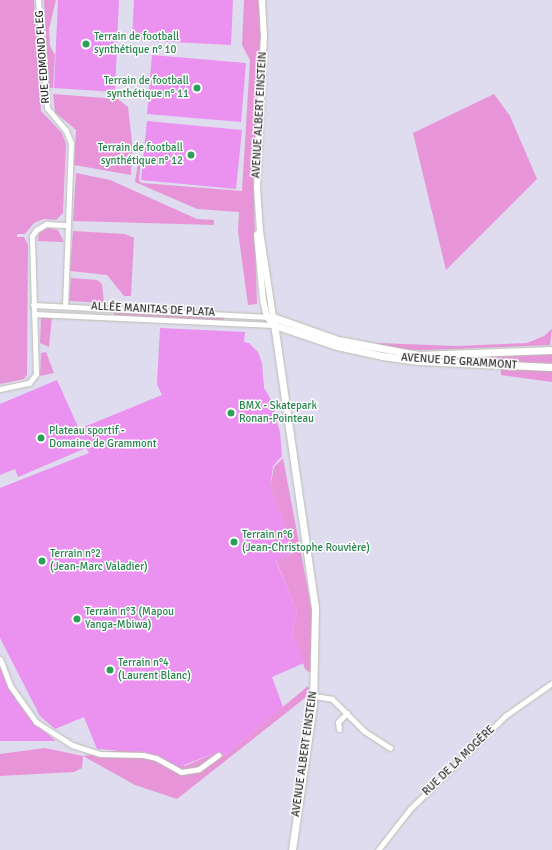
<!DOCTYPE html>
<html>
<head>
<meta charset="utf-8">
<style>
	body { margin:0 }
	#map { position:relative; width:552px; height:850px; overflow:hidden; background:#dedcee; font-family:Signika,sans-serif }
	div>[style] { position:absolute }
	.green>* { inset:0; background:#e795d8 }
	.pitch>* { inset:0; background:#eb91ef }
	.roads { filter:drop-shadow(0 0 1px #babfb0) drop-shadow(0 0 1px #babfb0) }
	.minor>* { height:5px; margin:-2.5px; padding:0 2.5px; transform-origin:2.5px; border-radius:2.5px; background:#fff }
	.tertiary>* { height:6px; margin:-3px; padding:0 3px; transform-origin:3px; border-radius:3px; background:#fff }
	.secondary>* { height:7px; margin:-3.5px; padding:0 3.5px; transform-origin:3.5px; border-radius:3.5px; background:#fff }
	.dots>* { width:11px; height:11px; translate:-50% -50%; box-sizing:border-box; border:2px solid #fff; border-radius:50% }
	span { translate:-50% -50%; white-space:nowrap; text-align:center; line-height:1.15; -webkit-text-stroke:3px #fff; paint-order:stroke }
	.leisure-label { font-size:11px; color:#27864d }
	.left { translate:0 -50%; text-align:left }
	.right { translate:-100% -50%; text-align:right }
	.street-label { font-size:11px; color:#2b2b2b }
</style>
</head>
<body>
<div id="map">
	<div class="green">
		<i style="clip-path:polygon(0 0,34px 0,41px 111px,62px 133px,66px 144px,63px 213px,56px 220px,44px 219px,34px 223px,25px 234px,17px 234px,17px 237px,24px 237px,28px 245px,27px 375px,24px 379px,0 384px)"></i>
		<i style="clip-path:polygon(44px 0,56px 0,49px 29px,50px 46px,55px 55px,53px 88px,49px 88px)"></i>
		<i style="clip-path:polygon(244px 0,258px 0,262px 27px,253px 170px,257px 304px,248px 305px,238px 231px,239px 212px,197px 209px,135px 182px,138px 164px,141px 158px,139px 181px,142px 183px,242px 191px,250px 60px,242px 45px)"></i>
		<i style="clip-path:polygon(53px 94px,118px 99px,128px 107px,132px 143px,131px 175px,74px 165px,76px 130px,55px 112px)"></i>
		<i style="clip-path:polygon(494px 94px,510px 116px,537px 179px,446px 270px,413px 133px)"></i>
		<i style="clip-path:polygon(76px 173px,110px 180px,197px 219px,214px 220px,214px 225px,73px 221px)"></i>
		<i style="clip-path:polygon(48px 228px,58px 230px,64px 242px,38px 241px,39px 233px)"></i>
		<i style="clip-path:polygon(73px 231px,125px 234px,134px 238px,131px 296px,124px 296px,107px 275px,70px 271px)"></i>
		<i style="clip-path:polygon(71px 278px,97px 280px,102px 284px,104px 303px,69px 301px)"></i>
		<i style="clip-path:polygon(114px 311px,224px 316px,224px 321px,114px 315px)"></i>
		<i style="clip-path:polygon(41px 317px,52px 317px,49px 347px,40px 343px)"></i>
		<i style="clip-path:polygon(552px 329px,550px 345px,430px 350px,406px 350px,378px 345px,378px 343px,456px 346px,527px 343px,544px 336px)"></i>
		<i style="clip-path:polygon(46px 352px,54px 373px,40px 376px,41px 353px)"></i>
		<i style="clip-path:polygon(380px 352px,405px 355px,552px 353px,552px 364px,418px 359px)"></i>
		<i style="clip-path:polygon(501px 369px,552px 371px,552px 382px,501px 375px)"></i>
		<i style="clip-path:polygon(283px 458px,313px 617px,312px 674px,305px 669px,292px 631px,297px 612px,276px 560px,295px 552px,270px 487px,274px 467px)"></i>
		<i style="clip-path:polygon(308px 686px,310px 694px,177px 799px,135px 785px,83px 756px,82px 768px,74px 772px,0 776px,0 754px,45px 748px,83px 756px,118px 750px,144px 752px,185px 766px,215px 753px,218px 758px,228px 753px)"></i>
	</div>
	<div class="pitch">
		<i style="clip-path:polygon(58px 0,119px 0,115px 92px,54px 88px)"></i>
		<i style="clip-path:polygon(134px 0,233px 0,231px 45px,132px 40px)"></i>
		<i style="clip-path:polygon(152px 55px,246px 63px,241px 122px,147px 114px)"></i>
		<i style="clip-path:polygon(147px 121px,242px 130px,236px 189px,141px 180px)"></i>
		<i style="clip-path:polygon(160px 328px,245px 332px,244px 342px,249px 343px,258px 352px,262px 363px,264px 388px,270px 398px,280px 432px,282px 456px,273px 466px,270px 487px,295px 551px,276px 561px,297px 612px,292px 631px,304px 663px,272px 677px,283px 707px,228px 753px,217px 758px,215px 753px,179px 767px,144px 752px,97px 749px,84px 717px,55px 729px,40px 716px,0 638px,0 488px,89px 453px,86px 448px,18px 477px,15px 469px,0 475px,0 404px,57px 380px,79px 429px,162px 395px,157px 384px)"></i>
		<i style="clip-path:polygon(0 666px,16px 700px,34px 723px,56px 741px,0 741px)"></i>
	</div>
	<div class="roads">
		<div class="minor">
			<i style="left:38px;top:0;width:108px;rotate:85.2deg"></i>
			<i style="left:47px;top:108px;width:30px;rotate:50deg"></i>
			<i style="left:66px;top:131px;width:13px;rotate:67deg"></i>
			<i style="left:71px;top:143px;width:163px;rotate:92.1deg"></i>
			<i style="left:33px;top:305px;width:237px;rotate:2.9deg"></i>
			<i style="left:34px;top:314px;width:240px;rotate:2.6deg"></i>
			<i style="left:0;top:389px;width:30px;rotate:-12deg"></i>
			<i style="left:29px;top:383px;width:11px;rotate:-52deg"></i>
			<i style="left:36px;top:374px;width:138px;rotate:-91.7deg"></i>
			<i style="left:32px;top:236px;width:7px;rotate:-56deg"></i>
			<i style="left:36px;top:230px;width:12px;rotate:-31deg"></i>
			<i style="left:46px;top:224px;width:22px;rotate:3deg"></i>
			<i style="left:0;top:659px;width:30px;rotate:69deg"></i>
			<i style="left:11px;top:687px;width:43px;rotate:54.5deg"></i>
			<i style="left:36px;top:722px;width:43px;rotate:32.6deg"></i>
			<i style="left:72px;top:745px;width:29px;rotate:18deg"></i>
			<i style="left:100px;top:754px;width:43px;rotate:1.3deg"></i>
			<i style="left:143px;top:755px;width:13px;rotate:13deg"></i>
			<i style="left:156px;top:758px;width:29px;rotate:29deg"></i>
			<i style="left:181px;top:772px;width:18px;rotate:-9deg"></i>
			<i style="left:199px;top:769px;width:24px;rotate:-36deg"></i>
			<i style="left:314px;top:696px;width:18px;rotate:9deg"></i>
			<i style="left:332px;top:699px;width:45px;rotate:45deg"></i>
			<i style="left:364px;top:731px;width:31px;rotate:33deg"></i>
			<i style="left:339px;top:729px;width:7px;rotate:-98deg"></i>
			<i style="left:338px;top:722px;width:13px;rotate:-45deg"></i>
			<i style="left:378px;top:850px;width:52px;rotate:-52deg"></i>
			<i style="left:410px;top:809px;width:133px;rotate:-44.4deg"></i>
			<i style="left:505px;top:716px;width:57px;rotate:-35.1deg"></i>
		</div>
		<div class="tertiary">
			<i style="left:262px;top:0;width:34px;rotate:87deg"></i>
			<i style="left:264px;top:34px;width:153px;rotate:92.6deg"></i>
			<i style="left:257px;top:187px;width:44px;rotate:86.1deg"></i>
			<i style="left:260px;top:231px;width:87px;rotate:81.4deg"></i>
			<i style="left:260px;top:231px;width:5px;rotate:127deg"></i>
			<i style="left:257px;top:235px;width:65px;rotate:84.7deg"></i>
			<i style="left:263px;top:300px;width:17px;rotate:77deg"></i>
			<i style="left:267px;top:317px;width:11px;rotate:49deg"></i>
		</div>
		<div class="secondary">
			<i style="left:274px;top:325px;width:66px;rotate:18.4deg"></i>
			<i style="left:337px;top:346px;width:46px;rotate:12.5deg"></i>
			<i style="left:382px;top:356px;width:36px;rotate:8deg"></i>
			<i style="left:418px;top:361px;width:134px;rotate:2.6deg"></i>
			<i style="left:292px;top:850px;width:147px;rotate:-81.8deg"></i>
			<i style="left:313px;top:705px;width:97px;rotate:-88.8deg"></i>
			<i style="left:315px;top:608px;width:294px;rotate:-98.2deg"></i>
			<i style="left:273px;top:317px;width:69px;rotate:19.5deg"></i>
			<i style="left:338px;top:340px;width:81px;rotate:10.6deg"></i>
			<i style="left:418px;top:355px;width:134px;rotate:-2.1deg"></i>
		</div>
	</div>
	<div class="dots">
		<i style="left:86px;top:44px;background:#2e9e5b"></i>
		<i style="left:197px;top:88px;background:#2e9e5b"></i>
		<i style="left:191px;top:155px;background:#2e9e5b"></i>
		<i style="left:231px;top:413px;background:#2e9e5b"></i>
		<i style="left:41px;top:438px;background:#2e9e5b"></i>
		<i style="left:234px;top:542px;background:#2e9e5b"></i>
		<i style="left:42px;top:561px;background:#2e9e5b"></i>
		<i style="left:77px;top:619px;background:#2e9e5b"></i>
		<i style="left:110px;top:670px;background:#2e9e5b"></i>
	</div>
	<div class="leisure-label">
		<span class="left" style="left:94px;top:44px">Terrain de football<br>synthétique n° 10</span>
		<span class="right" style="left:189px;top:88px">Terrain de football<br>synthétique n° 11</span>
		<span class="right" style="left:183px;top:155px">Terrain de football<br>synthétique n° 12</span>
		<span class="left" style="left:239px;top:413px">BMX - Skatepark<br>Ronan-Pointeau</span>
		<span class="left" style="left:49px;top:438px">Plateau sportif -<br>Domaine de Grammont</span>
		<span class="left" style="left:242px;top:542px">Terrain n°6<br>(Jean-Christophe Rouvière)</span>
		<span class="left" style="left:50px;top:561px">Terrain n°2<br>(Jean-Marc Valadier)</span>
		<span class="left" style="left:85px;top:619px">Terrain n°3 (Mapou<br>Yanga-Mbiwa)</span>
		<span class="left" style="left:118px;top:670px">Terrain n°4<br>(Laurent Blanc)</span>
	</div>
	<div class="street-label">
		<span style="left:43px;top:57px;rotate:-94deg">RUE EDMOND FLEG</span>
		<span style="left:260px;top:115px;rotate:-87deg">AVENUE ALBERT EINSTEIN</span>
		<span style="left:153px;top:310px;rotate:3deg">ALLÉE MANITAS DE PLATA</span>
		<span style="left:459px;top:362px;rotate:4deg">AVENUE DE GRAMMONT</span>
		<span style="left:305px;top:754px;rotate:-82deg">AVENUE ALBERT EINSTEIN</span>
		<span style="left:459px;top:761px;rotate:-44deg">RUE DE LA MOGÈRE</span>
	</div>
</div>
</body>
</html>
